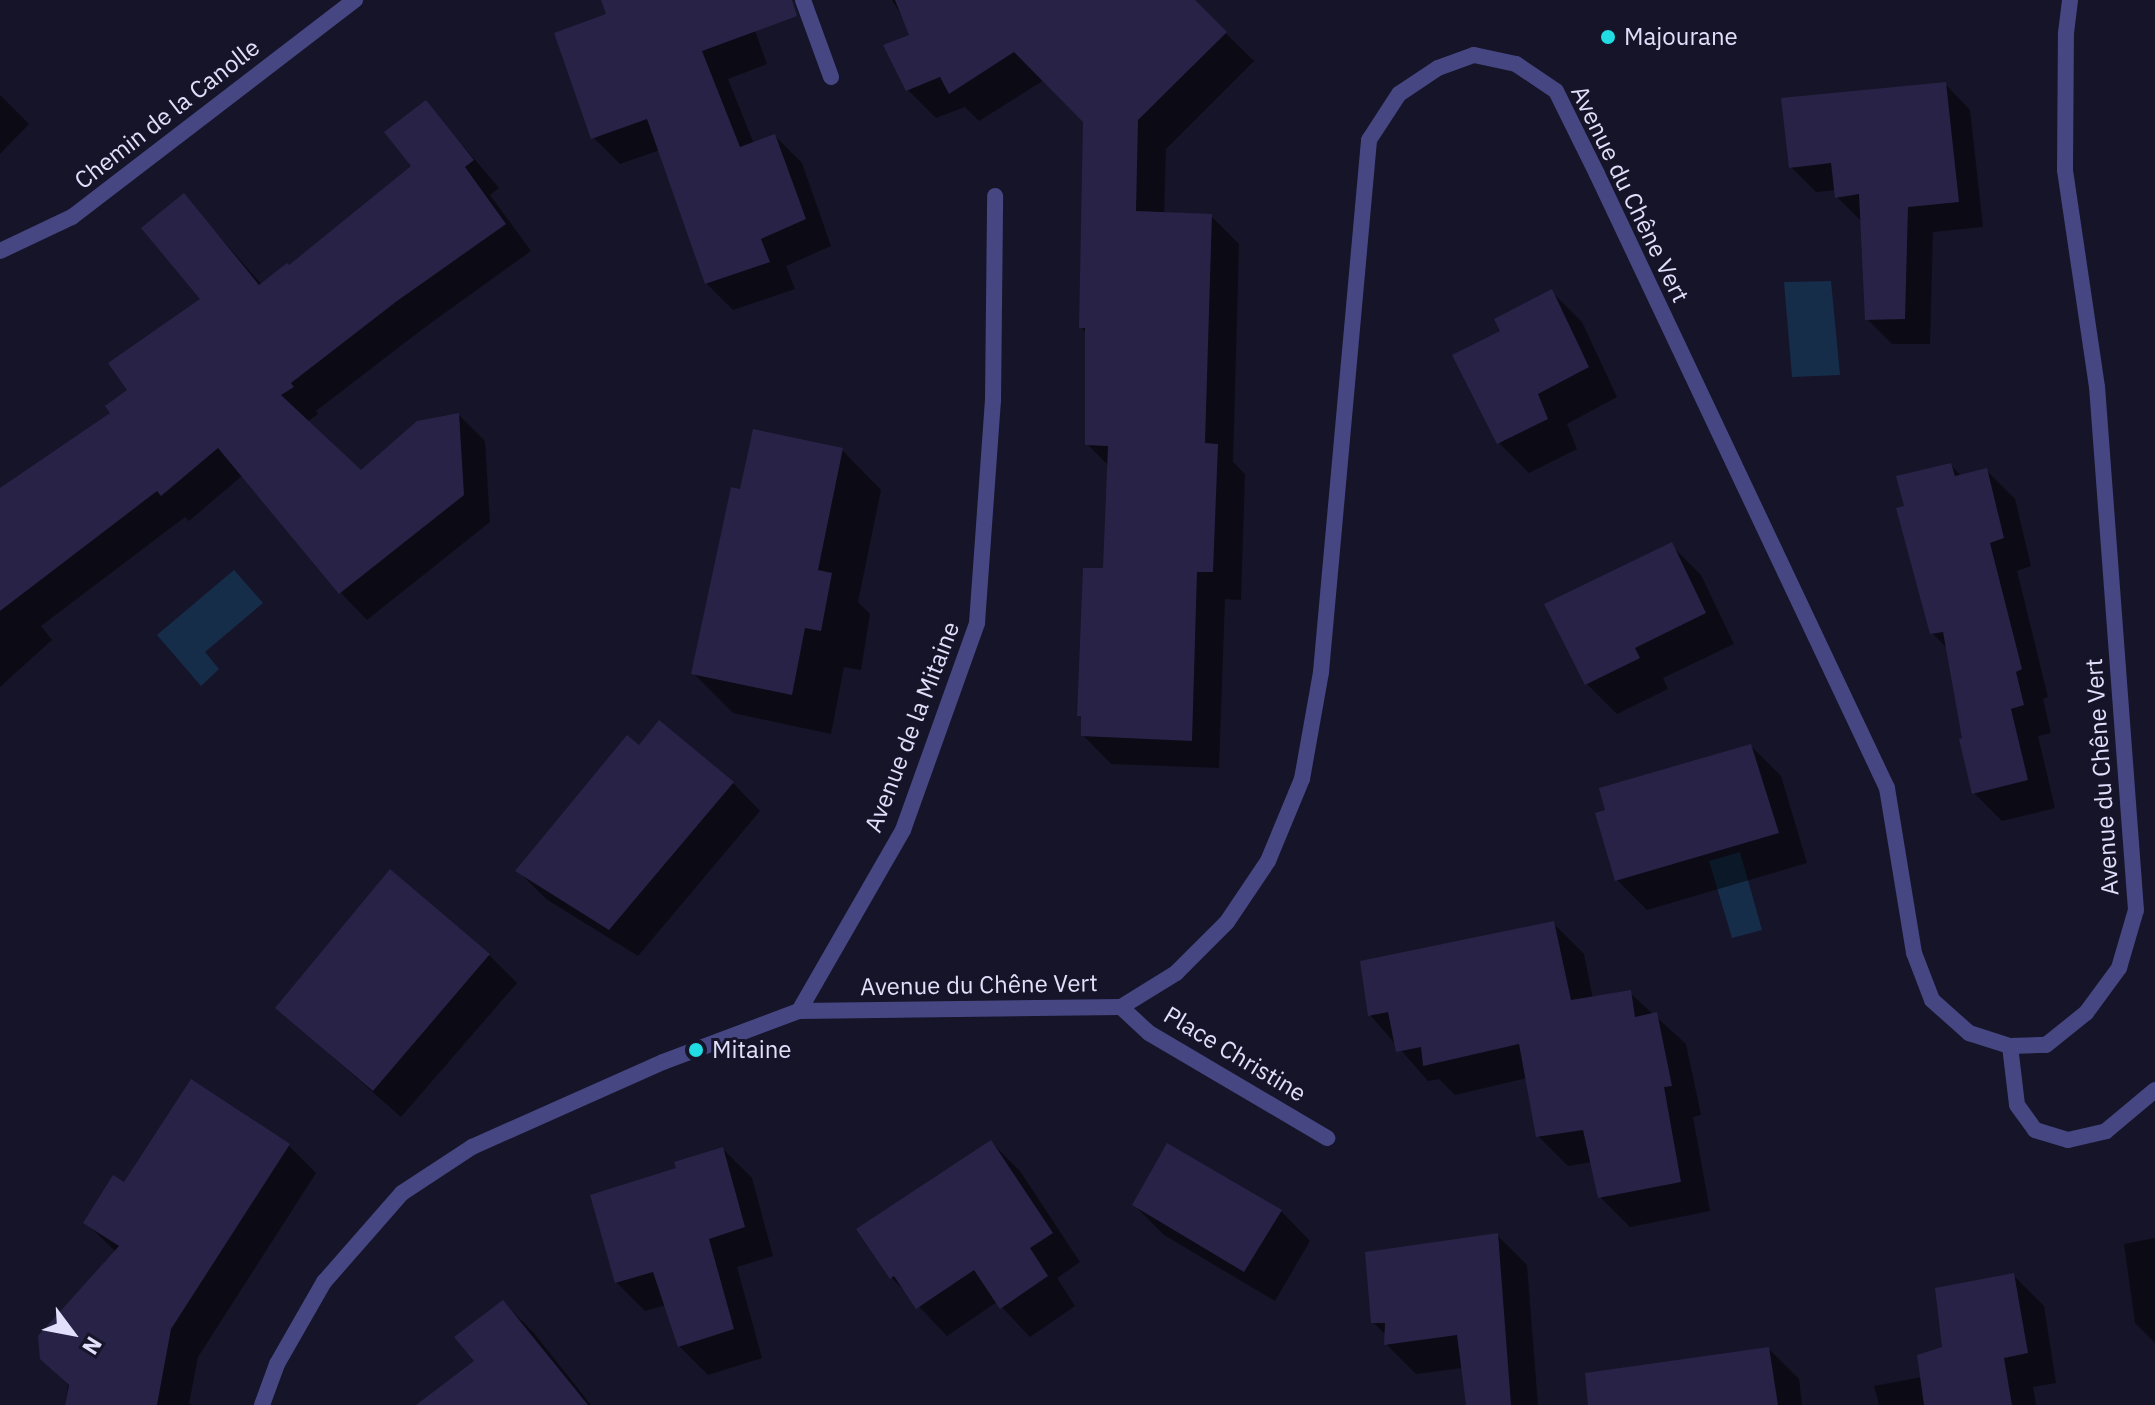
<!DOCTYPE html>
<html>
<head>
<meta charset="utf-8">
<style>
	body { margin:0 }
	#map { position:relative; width:2155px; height:1405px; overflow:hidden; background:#161428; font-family:"IBM Plex Sans",sans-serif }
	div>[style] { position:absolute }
	.water>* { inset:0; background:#162d4a }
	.shadow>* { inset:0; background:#0007 }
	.building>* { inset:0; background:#282247 }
	.minor>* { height:16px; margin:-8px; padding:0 8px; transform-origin:8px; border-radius:8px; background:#454682 }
	.dots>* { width:22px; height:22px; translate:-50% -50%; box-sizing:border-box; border:4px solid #161428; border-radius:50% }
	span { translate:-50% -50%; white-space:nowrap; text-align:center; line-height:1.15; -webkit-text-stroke:6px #161428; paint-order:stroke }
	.poi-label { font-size:24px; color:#e1dffb }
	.left { translate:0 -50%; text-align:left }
	.street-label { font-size:24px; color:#e1dffb }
	.north { position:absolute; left:32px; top:1293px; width:80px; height:80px; -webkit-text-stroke:6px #161428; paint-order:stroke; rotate:122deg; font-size:22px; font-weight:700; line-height:32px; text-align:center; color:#e1dffb }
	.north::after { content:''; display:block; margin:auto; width:28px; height:36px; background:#e1dffb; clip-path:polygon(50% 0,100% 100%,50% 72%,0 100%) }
</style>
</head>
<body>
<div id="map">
	<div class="water">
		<i style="clip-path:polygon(1831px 281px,1840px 375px,1792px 377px,1784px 282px)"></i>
		<i style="clip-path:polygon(234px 570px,263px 603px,205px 652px,219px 669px,201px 686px,157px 635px)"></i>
		<i style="clip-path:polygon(1740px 852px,1762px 930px,1732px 938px,1709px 861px)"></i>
	</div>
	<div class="shadow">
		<i style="clip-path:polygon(603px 0,744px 0,767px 64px,728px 79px,754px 144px,775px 136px,802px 163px,831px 246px,786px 266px,795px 289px,733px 310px,706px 283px,660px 150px,620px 164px,593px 137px,609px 16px)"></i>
		<i style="clip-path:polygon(892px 0,1192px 0,1254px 61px,1166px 149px,1164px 214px,1211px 216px,1239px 244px,1233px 462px,1245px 474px,1241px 600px,1225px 599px,1219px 768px,1111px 764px,1083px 735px,1083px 719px,1079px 715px,1105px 570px,1109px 466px,1087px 444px,1087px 334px,1081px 327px,1085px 121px,1044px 80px,979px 121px,965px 107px,936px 118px,908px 90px,913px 35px)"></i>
		<i style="clip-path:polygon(1945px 84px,1970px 110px,1983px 227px,1933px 232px,1930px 344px,1892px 344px,1867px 319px,1862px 222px,1837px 197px,1836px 190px,1816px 192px,1791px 167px)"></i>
		<i style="clip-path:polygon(0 95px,29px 124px,0 154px)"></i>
		<i style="clip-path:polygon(426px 102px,499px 188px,490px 195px,531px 251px,424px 328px,316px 411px,318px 414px,307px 422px,361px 473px,459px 415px,485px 441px,490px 522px,367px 620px,341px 593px,243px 475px,189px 521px,185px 517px,41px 626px,52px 640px,0 687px,0 490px,112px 413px,203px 299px,184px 196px,262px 285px,289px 268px,414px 167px)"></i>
		<i style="clip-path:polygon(1552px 292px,1582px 322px,1617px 397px,1567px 424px,1577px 449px,1529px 473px,1499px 443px,1503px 332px)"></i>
		<i style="clip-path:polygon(842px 450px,881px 490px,858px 602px,870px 614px,861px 670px,844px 667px,831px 734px,733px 713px,693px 673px)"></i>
		<i style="clip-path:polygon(1951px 465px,1962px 477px,1987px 471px,2015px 499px,2031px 566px,2017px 571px,2048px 697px,2043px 699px,2051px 733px,2038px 736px,2055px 808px,2002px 821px,1974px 793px,1948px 649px,1932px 633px,1906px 508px)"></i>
		<i style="clip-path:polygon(1671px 545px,1701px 575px,1734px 644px,1663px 678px,1668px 689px,1617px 714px,1587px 684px)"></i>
		<i style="clip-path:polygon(1751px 746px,1781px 776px,1807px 863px,1647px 910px,1617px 880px)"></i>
		<i style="clip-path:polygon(733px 783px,760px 811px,638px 956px,546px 899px,518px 871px)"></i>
		<i style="clip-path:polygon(1554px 924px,1584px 954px,1593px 999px,1630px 993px,1686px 1044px,1701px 1115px,1693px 1117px,1710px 1211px,1630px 1227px,1600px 1197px,1592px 1162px,1568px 1166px,1538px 1136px,1527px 1078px,1455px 1095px,1439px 1079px,1428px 1081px,1370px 1015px)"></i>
		<i style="clip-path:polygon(489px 955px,517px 983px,401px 1117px,277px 1008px)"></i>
		<i style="clip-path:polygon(991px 1142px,1020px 1171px,1080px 1262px,1057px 1278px,1075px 1306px,1030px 1337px,997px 1302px,947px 1336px,891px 1277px)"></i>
		<i style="clip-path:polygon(288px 1145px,316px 1173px,198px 1357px,189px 1404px,195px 1405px,65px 1405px,68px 1385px,41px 1358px,116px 1252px,85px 1222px,124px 1185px)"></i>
		<i style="clip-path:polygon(723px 1149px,752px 1178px,773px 1256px,737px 1267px,762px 1358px,708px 1375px,679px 1346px,666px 1305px,645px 1311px,616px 1282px,678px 1169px)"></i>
		<i style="clip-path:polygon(1134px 1205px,1281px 1211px,1310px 1241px,1275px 1301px,1164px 1235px)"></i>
		<i style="clip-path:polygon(1497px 1235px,1527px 1265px,1538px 1405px,1468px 1405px,1463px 1368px,1416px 1374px,1387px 1345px,1387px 1336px,1373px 1322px)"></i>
		<i style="clip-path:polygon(2155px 1238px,2155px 1343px,2135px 1323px,2124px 1244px)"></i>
		<i style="clip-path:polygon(2014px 1276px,2044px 1306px,2056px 1383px,2033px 1387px,2036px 1405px,1879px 1405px,1874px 1386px,1922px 1377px)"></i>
		<i style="clip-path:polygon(503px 1302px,533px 1332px,591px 1405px,448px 1405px,477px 1361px)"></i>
		<i style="clip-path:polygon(1769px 1349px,1799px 1379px,1802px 1405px,1690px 1405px)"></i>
	</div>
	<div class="building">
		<i style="clip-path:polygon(601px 0,792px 0,797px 16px,702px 51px,740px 147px,775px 134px,806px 219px,761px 239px,770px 262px,705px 284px,647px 119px,591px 139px,554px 33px,606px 14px)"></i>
		<i style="clip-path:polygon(895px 0,1195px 0,1227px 32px,1138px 120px,1136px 211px,1212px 214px,1205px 443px,1218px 444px,1213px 572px,1197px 572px,1192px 741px,1081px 736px,1081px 716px,1077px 716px,1083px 568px,1103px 568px,1108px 446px,1085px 445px,1085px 328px,1079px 328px,1083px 122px,1014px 52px,949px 94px,940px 77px,906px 91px,883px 45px,909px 35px)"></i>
		<i style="clip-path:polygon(1946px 82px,1959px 202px,1908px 207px,1905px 319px,1865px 320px,1859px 194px,1835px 198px,1831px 163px,1789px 168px,1781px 98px)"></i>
		<i style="clip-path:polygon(426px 100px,474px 160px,465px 167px,506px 224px,397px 301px,291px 383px,294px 387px,281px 395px,361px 470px,417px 421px,459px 413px,464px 495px,339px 594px,218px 448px,161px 496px,157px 491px,0 611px,0 488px,110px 413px,105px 406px,127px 390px,108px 363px,200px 299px,141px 228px,184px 193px,259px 285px,287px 263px,289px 265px,411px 166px,384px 132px)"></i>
		<i style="clip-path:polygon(1552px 289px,1589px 367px,1538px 394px,1548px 419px,1497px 444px,1452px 355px,1500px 331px,1494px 319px)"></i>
		<i style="clip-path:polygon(753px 429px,843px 448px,818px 570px,832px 573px,821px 631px,805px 628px,792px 695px,691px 674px,731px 487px,740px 489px)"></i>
		<i style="clip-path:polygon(1951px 463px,1955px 476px,1987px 468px,2004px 538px,1990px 543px,2022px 669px,2016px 672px,2024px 705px,2011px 709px,2028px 780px,1972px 794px,1959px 739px,1962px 738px,1943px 632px,1930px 634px,1896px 508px,1904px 506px,1896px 476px)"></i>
		<i style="clip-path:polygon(1672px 542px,1706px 613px,1635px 648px,1640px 658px,1585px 685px,1544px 604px)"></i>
		<i style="clip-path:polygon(659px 720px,734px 782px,609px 930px,515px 871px,627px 735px,639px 745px)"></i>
		<i style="clip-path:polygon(1751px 744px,1779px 833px,1615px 881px,1595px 813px,1605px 810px,1599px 788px)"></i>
		<i style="clip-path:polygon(390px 869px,490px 954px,373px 1091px,275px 1008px)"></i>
		<i style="clip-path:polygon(1554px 921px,1571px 1000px,1631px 990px,1635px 1017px,1657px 1012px,1672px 1086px,1664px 1087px,1681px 1182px,1598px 1198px,1583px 1130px,1536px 1137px,1519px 1044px,1423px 1066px,1421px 1047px,1396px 1052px,1388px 1012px,1368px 1016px,1360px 961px)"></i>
		<i style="clip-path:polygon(191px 1079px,290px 1144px,171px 1329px,157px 1405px,65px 1405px,69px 1385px,40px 1359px,38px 1336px,119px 1246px,83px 1223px,113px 1175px,124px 1182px)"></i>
		<i style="clip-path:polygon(991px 1140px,1053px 1233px,1030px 1248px,1048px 1276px,1000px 1309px,974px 1270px,916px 1309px,894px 1276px,890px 1279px,856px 1229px)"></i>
		<i style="clip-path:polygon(1167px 1143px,1282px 1210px,1244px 1272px,1132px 1205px)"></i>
		<i style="clip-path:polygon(723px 1147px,745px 1227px,709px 1239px,734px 1329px,678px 1347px,653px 1272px,615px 1283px,590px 1195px,676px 1168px,674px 1162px)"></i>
		<i style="clip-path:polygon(1498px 1233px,1511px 1405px,1466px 1405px,1457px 1335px,1384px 1345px,1385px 1323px,1371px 1323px,1365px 1252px)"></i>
		<i style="clip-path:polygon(2014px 1273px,2028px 1353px,2004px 1358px,2012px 1405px,1924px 1405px,1917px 1355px,1942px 1347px,1935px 1288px)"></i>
		<i style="clip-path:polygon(503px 1300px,588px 1405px,416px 1405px,474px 1361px,454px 1337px)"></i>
		<i style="clip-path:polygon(1769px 1347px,1778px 1405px,1588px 1405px,1585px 1373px)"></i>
	</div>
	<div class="minor">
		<i style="left:803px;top:0;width:82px;rotate:70deg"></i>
		<i style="left:0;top:251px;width:80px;rotate:-25.3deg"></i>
		<i style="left:72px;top:217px;width:357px;rotate:-37.5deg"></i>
		<i style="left:1121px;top:1007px;width:38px;rotate:43deg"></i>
		<i style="left:1149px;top:1033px;width:207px;rotate:30.5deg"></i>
		<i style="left:799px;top:1011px;width:209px;rotate:-60.1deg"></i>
		<i style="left:903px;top:830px;width:220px;rotate:-70.3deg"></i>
		<i style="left:977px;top:623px;width:223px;rotate:-85.9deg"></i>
		<i style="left:993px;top:401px;width:205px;rotate:-89.4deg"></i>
		<i style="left:2010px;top:1046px;width:59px;rotate:83.2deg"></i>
		<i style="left:2017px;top:1105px;width:31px;rotate:54deg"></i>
		<i style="left:2035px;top:1130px;width:34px;rotate:17deg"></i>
		<i style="left:2068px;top:1140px;width:39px;rotate:-13deg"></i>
		<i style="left:2106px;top:1131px;width:64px;rotate:-39.9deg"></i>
		<i style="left:262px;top:1405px;width:44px;rotate:-69.9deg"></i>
		<i style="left:277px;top:1364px;width:95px;rotate:-60.2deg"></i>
		<i style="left:324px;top:1282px;width:118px;rotate:-48.8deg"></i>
		<i style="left:402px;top:1193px;width:84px;rotate:-33.3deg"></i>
		<i style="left:472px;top:1147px;width:209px;rotate:-24deg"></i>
		<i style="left:663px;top:1062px;width:145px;rotate:-20.6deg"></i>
		<i style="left:799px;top:1011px;width:322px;rotate:-0.7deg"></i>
		<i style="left:1121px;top:1007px;width:65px;rotate:-31.7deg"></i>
		<i style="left:1176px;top:973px;width:72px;rotate:-45deg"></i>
		<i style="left:1227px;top:922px;width:73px;rotate:-56.1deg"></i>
		<i style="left:1268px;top:861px;width:89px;rotate:-67.5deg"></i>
		<i style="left:1302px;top:779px;width:109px;rotate:-79.9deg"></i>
		<i style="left:1321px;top:672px;width:534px;rotate:-84.84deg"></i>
		<i style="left:1369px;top:140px;width:55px;rotate:-56.9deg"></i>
		<i style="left:1399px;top:94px;width:47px;rotate:-33.7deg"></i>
		<i style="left:1438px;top:68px;width:38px;rotate:-20deg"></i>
		<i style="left:1474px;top:55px;width:43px;rotate:12.1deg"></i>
		<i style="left:1516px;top:64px;width:48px;rotate:34deg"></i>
		<i style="left:1556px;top:91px;width:93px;rotate:63.7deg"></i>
		<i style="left:1597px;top:174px;width:679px;rotate:64.72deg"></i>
		<i style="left:1887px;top:788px;width:167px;rotate:80.7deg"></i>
		<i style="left:1914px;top:953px;width:50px;rotate:69deg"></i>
		<i style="left:1932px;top:1000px;width:50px;rotate:41.7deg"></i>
		<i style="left:1969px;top:1033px;width:43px;rotate:17.6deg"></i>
		<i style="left:2010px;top:1046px;width:36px;rotate:-2deg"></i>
		<i style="left:2046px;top:1045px;width:51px;rotate:-38.7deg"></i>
		<i style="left:2086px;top:1013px;width:56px;rotate:-53.7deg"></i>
		<i style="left:2119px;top:968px;width:60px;rotate:-73.7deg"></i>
		<i style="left:2136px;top:910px;width:524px;rotate:-94.26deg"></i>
		<i style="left:2097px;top:387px;width:219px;rotate:-98.4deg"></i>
		<i style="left:2065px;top:170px;width:137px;rotate:-89.6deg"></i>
		<i style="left:2066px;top:33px;width:33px;rotate:-83deg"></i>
	</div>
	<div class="dots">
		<i style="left:1608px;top:37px;background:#22dce4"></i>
		<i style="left:696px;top:1050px;background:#22dce4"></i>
	</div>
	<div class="poi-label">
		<span class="left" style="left:1624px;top:37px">Majourane</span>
		<span class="left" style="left:712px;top:1050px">Mitaine</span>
	</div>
	<div class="street-label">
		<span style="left:167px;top:114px;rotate:-38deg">Chemin de la Canolle</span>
		<span style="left:1630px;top:194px;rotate:64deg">Avenue du Chêne Vert</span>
		<span style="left:912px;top:727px;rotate:-69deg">Avenue de la Mitaine</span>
		<span style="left:2102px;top:777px;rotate:-94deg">Avenue du Chêne Vert</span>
		<span style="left:979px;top:985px;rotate:-1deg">Avenue du Chêne Vert</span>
		<span style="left:1235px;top:1054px;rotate:31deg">Place Christine</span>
	</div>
	<div class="north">N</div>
</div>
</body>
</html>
